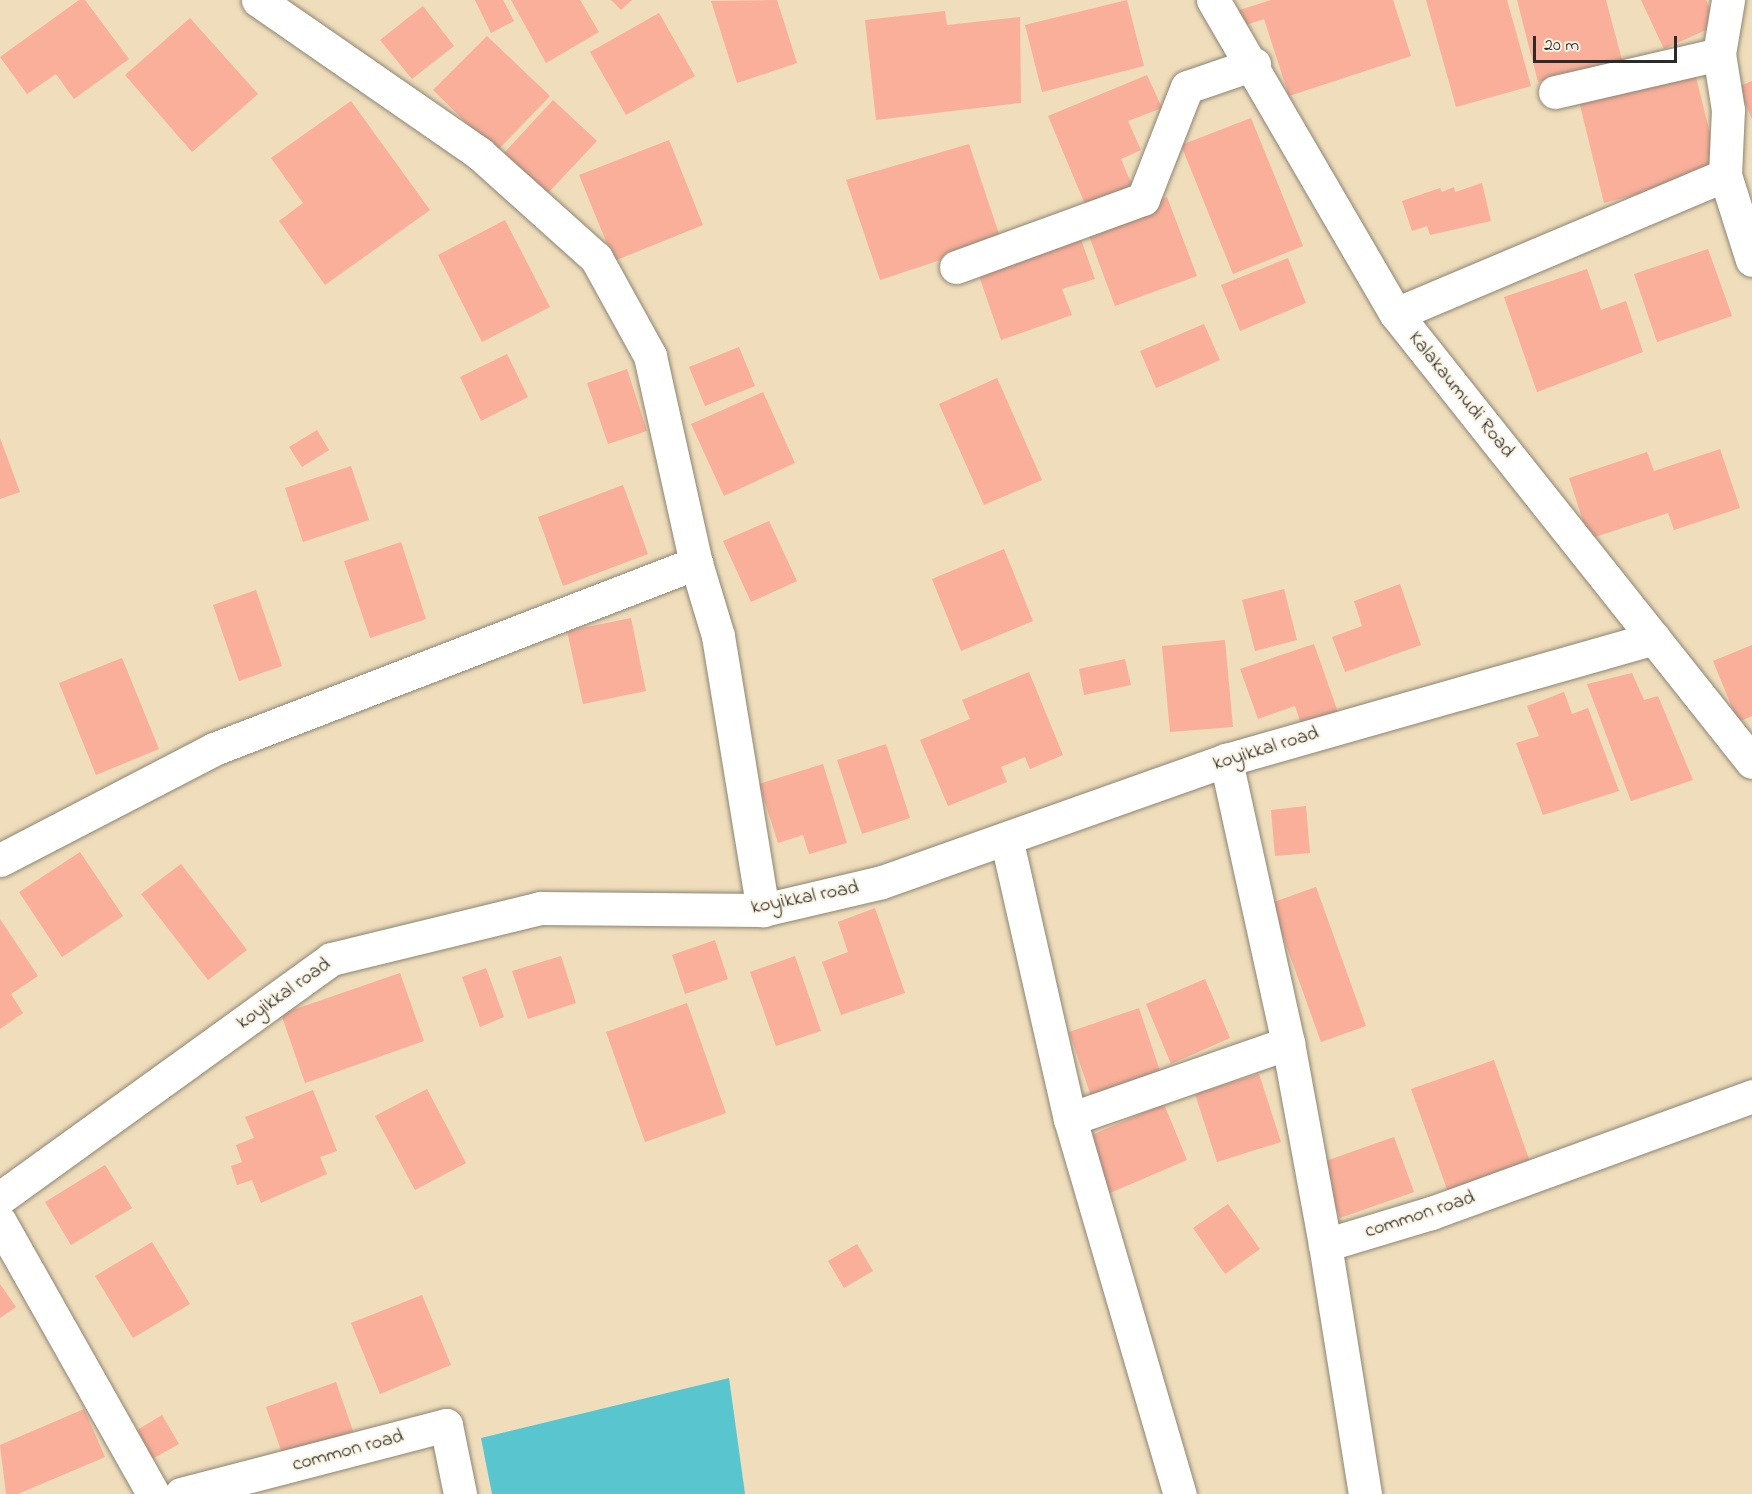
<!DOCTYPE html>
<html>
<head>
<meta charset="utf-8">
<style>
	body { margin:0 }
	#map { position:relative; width:1752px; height:1494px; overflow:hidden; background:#efddbb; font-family:"Indie Flower",sans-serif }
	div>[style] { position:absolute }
	.water>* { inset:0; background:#58c5cf }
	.building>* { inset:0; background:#f9af9a }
	.roads { filter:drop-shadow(0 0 2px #8d8473) drop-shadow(0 0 2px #8d8473) }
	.street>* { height:33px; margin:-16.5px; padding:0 16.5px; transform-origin:16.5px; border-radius:16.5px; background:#fff }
	.secondary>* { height:33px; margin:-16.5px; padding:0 16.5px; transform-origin:16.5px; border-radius:16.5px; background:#fff }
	span { translate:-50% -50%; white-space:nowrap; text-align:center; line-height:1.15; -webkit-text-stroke:4.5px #fcf5e5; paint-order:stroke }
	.street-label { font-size:20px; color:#2b2b2b }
	.scale { position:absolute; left:1533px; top:36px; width:144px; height:27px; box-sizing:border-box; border:3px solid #2b2b2b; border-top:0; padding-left:8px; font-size:18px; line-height:21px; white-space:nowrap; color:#2b2b2b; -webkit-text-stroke:4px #fcf5e5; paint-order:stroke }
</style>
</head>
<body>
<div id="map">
	<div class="water">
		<i style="clip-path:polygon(729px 1378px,745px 1494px,492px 1494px,481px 1438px)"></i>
	</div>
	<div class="building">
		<i style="clip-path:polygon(79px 0,85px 0,129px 59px,74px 99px,56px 74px,27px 94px,0 57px)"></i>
		<i style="clip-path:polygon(475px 0,503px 0,514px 21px,491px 33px)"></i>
		<i style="clip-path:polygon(511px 0,580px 0,599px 32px,546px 63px)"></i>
		<i style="clip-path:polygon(611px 0,632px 0,621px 10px)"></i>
		<i style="clip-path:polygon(777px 0,797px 63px,737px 83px,711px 1px)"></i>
		<i style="clip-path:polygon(1127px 0,1144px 66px,1042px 92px,1025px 25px)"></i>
		<i style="clip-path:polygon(1271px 0,1393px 0,1411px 56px,1289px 96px,1264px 19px,1237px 28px,1233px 12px)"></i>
		<i style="clip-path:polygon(1426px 0,1507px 0,1531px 86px,1456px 107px)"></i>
		<i style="clip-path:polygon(1517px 0,1606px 0,1622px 60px,1538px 82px)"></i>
		<i style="clip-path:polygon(1641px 0,1706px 0,1717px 25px,1664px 49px)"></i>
		<i style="clip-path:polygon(423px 6px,454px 46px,412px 79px,380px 40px)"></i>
		<i style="clip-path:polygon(945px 11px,947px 25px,1020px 17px,1021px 103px,876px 120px,865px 20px)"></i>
		<i style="clip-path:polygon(659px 13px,695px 76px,626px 115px,590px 52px)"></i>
		<i style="clip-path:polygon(190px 18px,258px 94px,192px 152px,125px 75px)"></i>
		<i style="clip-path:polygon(487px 36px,550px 96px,496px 152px,433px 90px)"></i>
		<i style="clip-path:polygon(1694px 69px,1720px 174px,1604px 203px,1578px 97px)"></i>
		<i style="clip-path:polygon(1147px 75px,1162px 108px,1128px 121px,1141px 150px,1121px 159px,1134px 190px,1087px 209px,1048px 116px)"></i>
		<i style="clip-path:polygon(1752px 81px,1752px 119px,1738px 87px)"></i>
		<i style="clip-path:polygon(553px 100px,597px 141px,547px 194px,504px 153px)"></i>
		<i style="clip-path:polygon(351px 101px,430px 210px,325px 285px,279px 221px,303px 203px,271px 158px)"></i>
		<i style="clip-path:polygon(1251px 118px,1303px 246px,1233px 274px,1181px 145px)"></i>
		<i style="clip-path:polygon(669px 140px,703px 225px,614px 261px,579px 175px)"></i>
		<i style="clip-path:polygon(969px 144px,1001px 240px,880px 280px,846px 180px)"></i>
		<i style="clip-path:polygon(1482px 183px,1491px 221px,1430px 235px,1427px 226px,1412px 231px,1402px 201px,1440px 188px,1442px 192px,1454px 187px,1455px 192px)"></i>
		<i style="clip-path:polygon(1167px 197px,1197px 276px,1115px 306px,1086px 228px)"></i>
		<i style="clip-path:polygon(505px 220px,550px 307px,482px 342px,438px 255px)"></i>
		<i style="clip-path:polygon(1078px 231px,1095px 279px,1062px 289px,1072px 315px,1001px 340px,976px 267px)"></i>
		<i style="clip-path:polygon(1708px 249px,1732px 316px,1657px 342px,1634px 274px)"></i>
		<i style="clip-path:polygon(1288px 258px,1306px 303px,1240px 331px,1221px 285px)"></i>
		<i style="clip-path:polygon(1587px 269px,1601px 310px,1626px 301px,1643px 352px,1537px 392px,1504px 297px)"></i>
		<i style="clip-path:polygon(1204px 324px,1220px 360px,1156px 388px,1140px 351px)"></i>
		<i style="clip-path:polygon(739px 347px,755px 386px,705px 406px,689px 367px)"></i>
		<i style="clip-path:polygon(507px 354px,528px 397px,481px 421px,460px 377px)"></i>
		<i style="clip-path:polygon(627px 369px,647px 431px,608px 444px,587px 383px)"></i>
		<i style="clip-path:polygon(997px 378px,1042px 480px,984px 505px,939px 404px)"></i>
		<i style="clip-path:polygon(763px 392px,795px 463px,724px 496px,691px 424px)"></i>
		<i style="clip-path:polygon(317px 430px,329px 450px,302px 467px,289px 447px)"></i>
		<i style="clip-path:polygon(0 438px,20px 492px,0 499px)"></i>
		<i style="clip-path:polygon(1720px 449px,1740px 508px,1674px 530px,1668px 513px,1589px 539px,1569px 478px,1647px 452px,1654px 471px)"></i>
		<i style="clip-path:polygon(351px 466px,369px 520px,303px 542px,285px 488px)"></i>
		<i style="clip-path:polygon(623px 485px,648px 554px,563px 586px,538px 517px)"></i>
		<i style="clip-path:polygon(769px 521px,797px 581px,751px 602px,723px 541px)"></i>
		<i style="clip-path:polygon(401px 542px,426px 619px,370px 638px,344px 561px)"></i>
		<i style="clip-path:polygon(1004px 549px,1033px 621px,961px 651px,932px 579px)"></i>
		<i style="clip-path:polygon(1400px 584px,1421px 645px,1345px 672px,1332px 637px,1362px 626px,1354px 601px)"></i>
		<i style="clip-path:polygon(1284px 589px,1297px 640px,1255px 651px,1242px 600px)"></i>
		<i style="clip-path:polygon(256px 590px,282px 666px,239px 681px,213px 605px)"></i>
		<i style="clip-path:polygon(631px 618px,646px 691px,583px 704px,567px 631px)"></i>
		<i style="clip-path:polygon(1225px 640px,1233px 727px,1170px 732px,1162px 646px)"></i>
		<i style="clip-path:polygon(1314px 644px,1340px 718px,1303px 730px,1295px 706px,1258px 719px,1240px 669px)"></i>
		<i style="clip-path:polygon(1752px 645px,1752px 716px,1738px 722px,1713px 661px)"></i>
		<i style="clip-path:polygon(122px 658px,159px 749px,96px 775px,59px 683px)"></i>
		<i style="clip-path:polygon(1125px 659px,1131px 685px,1084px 695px,1079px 669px)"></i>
		<i style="clip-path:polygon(1029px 672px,1063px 755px,1030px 769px,1025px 757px,1001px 767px,1007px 782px,948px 806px,920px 740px,970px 719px,962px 700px)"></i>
		<i style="clip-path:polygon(1632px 673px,1644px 700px,1658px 696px,1693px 780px,1631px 801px,1587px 684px)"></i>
		<i style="clip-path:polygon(1564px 692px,1572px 714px,1588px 708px,1619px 791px,1543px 815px,1516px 743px,1539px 736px,1527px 706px)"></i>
		<i style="clip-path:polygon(886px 744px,910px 818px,862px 834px,837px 760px)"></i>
		<i style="clip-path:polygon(823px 764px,847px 843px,809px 854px,803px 835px,778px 843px,759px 784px)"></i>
		<i style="clip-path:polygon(1306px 806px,1310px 853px,1275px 856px,1271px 810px)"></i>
		<i style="clip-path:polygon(80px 852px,123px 916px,62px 957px,19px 892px)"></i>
		<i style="clip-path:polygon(181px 864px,247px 950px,208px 980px,141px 894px)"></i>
		<i style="clip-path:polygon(1316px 887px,1366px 1026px,1321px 1042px,1271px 903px)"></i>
		<i style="clip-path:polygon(875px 908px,905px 993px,841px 1015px,822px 962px,848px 952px,838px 922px)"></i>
		<i style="clip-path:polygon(0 919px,38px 976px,11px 994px,23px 1013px,0 1029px)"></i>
		<i style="clip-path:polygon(715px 940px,728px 979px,685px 994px,672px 955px)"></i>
		<i style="clip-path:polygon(561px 956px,576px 1003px,528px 1019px,512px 971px)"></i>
		<i style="clip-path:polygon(795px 956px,821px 1031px,776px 1046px,750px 972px)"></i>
		<i style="clip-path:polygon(486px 968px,504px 1017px,480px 1027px,462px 977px)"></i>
		<i style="clip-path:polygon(400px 973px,424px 1041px,305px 1083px,281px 1014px)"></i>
		<i style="clip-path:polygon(1205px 979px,1230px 1038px,1171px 1064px,1146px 1004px)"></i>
		<i style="clip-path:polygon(687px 1003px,726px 1113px,645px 1142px,606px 1032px)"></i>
		<i style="clip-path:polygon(1139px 1008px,1160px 1071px,1091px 1096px,1069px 1032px)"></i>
		<i style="clip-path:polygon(1494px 1060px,1530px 1162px,1448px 1192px,1411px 1089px)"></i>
		<i style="clip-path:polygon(1259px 1074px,1281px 1142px,1217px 1162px,1195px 1094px)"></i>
		<i style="clip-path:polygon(427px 1089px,466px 1163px,415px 1190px,375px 1116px)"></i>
		<i style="clip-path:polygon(313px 1090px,337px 1151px,320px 1157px,327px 1174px,261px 1203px,252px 1180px,237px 1185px,231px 1166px,242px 1162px,236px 1145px,254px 1138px,245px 1117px)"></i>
		<i style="clip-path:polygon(1164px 1104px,1187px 1160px,1110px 1193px,1087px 1137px)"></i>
		<i style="clip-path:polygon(1394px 1137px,1414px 1192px,1340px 1218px,1320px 1163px)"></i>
		<i style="clip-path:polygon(105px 1165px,132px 1208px,71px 1245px,45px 1202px)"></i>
		<i style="clip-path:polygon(1228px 1204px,1260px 1249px,1225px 1274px,1193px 1228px)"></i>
		<i style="clip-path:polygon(152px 1242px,190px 1304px,133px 1338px,95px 1276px)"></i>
		<i style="clip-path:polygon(857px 1244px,873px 1271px,844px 1288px,828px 1261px)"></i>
		<i style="clip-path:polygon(0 1284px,16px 1307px,0 1318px)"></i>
		<i style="clip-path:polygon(422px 1295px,451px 1365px,380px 1394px,351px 1323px)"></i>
		<i style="clip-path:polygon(336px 1382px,353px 1431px,283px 1456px,266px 1407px)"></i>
		<i style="clip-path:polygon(84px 1409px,105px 1457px,18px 1494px,6px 1494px,0 1445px)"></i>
		<i style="clip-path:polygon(162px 1415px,179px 1444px,145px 1463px,129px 1435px)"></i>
	</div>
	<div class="roads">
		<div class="street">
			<i style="left:258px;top:0;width:270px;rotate:34.7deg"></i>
			<i style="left:480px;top:154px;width:156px;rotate:41.9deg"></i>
			<i style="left:596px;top:258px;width:112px;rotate:61.1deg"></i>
			<i style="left:650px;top:356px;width:212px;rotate:77.5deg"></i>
			<i style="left:696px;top:563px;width:76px;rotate:73.2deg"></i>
			<i style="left:718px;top:636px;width:278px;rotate:80.7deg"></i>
			<i style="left:1555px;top:92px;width:168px;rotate:-13deg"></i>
			<i style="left:1725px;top:175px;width:89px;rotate:72.4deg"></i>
			<i style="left:956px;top:267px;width:199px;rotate:-20deg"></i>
			<i style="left:1143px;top:199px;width:120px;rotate:-68.6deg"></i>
			<i style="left:1187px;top:87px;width:71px;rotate:-18.9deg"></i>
			<i style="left:1396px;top:314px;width:357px;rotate:-22.9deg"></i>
			<i style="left:1725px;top:175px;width:65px;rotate:-87.4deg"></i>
			<i style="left:1728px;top:110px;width:57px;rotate:-99.1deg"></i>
			<i style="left:1719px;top:54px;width:55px;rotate:-80.5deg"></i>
			<i style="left:1007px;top:842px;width:284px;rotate:77.2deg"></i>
			<i style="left:1070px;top:1119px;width:391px;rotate:73.7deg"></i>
			<i style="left:0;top:860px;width:241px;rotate:-27.4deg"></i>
			<i style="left:214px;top:749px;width:517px;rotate:-21.1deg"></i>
			<i style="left:1288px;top:1043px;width:205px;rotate:79.6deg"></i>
			<i style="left:1070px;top:1119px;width:231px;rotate:-19.2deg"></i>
			<i style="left:1288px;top:1043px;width:290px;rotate:-102.4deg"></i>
			<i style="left:0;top:1198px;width:408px;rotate:-35.8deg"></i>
			<i style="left:331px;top:959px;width:215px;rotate:-13.7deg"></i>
			<i style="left:540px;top:908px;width:223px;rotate:0.5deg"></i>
			<i style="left:763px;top:910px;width:122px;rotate:-13.2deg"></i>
			<i style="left:882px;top:882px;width:365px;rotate:-19.5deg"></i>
			<i style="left:1226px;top:760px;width:445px;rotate:-15.9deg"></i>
			<i style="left:0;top:1222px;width:312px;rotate:60.6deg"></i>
			<i style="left:181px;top:1494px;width:274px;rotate:-14.6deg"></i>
			<i style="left:446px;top:1425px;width:70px;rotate:78.5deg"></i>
			<i style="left:1365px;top:1494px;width:252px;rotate:-99.1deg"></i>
			<i style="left:1325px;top:1245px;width:111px;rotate:-16.8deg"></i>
			<i style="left:1431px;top:1213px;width:342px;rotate:-20deg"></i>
		</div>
		<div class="secondary">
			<i style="left:1213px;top:0;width:363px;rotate:59.8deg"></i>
			<i style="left:1396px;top:314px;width:572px;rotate:51.53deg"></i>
		</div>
	</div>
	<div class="street-label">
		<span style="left:1461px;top:395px;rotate:51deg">Kalakaumudi Road</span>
		<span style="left:1266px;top:749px;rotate:-17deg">koyikkal road</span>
		<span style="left:805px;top:898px;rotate:-11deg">koyikkal road</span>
		<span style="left:284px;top:994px;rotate:-35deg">koyikkal road</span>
		<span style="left:1420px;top:1215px;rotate:-18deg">common road</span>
		<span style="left:348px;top:1451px;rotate:-15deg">common road</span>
	</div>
	<div class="scale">20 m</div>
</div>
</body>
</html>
